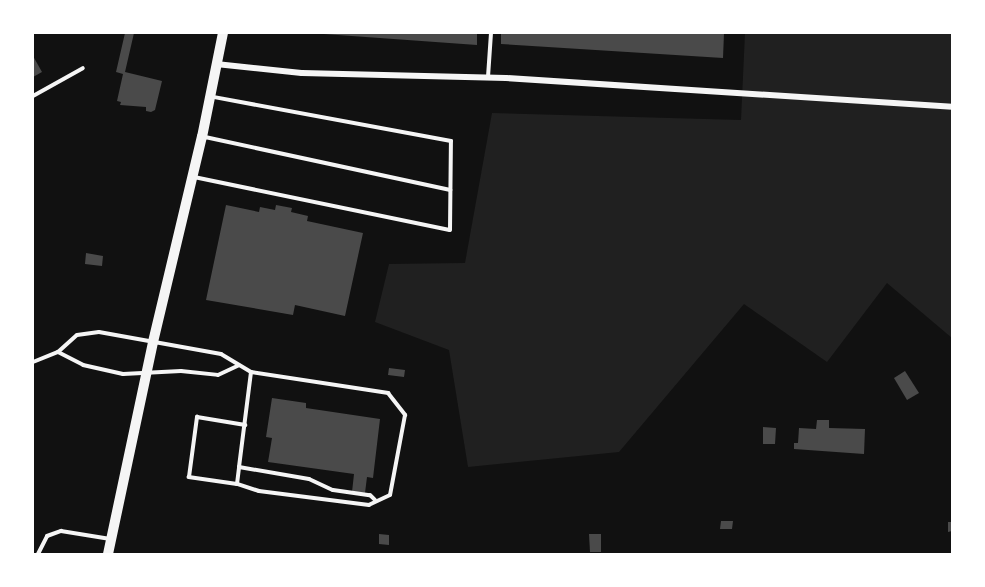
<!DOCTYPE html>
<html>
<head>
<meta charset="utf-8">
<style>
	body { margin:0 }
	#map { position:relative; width:985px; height:587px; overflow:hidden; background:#111; font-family:Lato,sans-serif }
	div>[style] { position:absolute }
	.green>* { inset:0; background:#202020 }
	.building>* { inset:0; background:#4a4a4a }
	.service>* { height:4px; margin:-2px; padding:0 2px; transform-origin:2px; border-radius:2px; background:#f5f5f5 }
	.minor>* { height:6px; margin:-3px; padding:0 3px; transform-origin:3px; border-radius:3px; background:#f5f5f5 }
	.secondary>* { height:10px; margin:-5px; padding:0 5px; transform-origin:5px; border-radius:5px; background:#f5f5f5 }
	span { translate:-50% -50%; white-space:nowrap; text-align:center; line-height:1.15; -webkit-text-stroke:6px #fff; paint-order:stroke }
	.frame { position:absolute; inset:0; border:34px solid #fff; pointer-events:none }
</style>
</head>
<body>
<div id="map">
	<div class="green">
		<i style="clip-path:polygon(745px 33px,952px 33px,952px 338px,887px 283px,827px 362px,744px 304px,619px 452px,468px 467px,449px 350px,375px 322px,389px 264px,465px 263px,492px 113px,741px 120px)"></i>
	</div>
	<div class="building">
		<i style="clip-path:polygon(125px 33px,134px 33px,125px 72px,162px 81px,155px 110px,151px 112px,146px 111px,146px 107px,120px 105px,121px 102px,117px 101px,123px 74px,116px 72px)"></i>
		<i style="clip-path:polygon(310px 33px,477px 33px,477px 45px)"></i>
		<i style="clip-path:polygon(501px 33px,724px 33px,723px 58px,501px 44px)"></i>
		<i style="clip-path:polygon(33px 56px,42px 72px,33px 77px)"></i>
		<i style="clip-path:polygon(226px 205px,259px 212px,260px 207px,275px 210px,276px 205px,292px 208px,291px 212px,308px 216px,307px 221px,363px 233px,345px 316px,295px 305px,293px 315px,206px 300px)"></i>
		<i style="clip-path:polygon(86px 253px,103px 256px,102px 266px,85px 264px)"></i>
		<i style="clip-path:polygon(389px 368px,405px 370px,404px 377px,388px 375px)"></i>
		<i style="clip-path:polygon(905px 371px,919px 393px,907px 400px,894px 378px)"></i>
		<i style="clip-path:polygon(272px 398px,306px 403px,306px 408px,380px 419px,373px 478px,367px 477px,365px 493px,352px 492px,354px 474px,268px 462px,272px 438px,266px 437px)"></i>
		<i style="clip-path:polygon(817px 420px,829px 420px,829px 428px,865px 429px,864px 454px,794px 449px,794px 443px,798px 443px,799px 428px,816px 429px)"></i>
		<i style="clip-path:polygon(763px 427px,776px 428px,775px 444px,763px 444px)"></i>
		<i style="clip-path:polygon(721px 521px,733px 521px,732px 529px,720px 529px)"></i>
		<i style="clip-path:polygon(948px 522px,952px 522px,952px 531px,948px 532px)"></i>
		<i style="clip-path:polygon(379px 534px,389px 535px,389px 545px,379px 544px)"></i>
		<i style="clip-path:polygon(589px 534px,601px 534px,601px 552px,590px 552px)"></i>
	</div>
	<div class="service">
		<i style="left:488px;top:77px;width:44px;rotate:-86.1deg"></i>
		<i style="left:33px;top:96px;width:57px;rotate:-29.2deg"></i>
		<i style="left:205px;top:137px;width:251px;rotate:12.2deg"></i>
		<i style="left:194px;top:177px;width:261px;rotate:11.7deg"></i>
		<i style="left:450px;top:230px;width:89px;rotate:-89.4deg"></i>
		<i style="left:451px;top:141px;width:242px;rotate:-169.5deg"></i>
		<i style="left:58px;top:352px;width:28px;rotate:27deg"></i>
		<i style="left:83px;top:365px;width:41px;rotate:12.7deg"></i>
		<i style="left:123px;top:374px;width:58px;rotate:-3deg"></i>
		<i style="left:181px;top:371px;width:37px;rotate:6deg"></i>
		<i style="left:218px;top:375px;width:23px;rotate:-25deg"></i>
		<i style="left:33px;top:362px;width:27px;rotate:-22deg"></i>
		<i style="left:58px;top:352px;width:25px;rotate:-42deg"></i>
		<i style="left:77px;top:335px;width:22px;rotate:-8deg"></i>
		<i style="left:99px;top:332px;width:124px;rotate:10.2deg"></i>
		<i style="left:221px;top:354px;width:35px;rotate:31deg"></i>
		<i style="left:251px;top:372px;width:139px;rotate:8.7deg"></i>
		<i style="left:388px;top:393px;width:28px;rotate:52deg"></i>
		<i style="left:405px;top:415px;width:81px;rotate:100.6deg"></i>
		<i style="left:390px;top:495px;width:23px;rotate:155deg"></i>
		<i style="left:369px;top:505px;width:111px;rotate:-172.7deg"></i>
		<i style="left:259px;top:491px;width:23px;rotate:-162deg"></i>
		<i style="left:237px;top:484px;width:49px;rotate:-171.7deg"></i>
		<i style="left:189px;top:477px;width:61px;rotate:-82.4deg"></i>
		<i style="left:197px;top:417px;width:49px;rotate:9.5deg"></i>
		<i style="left:251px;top:372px;width:96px;rotate:97.2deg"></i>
		<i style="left:239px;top:467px;width:71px;rotate:9.7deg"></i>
		<i style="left:309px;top:479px;width:26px;rotate:25deg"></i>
		<i style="left:333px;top:490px;width:37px;rotate:8deg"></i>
		<i style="left:370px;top:495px;width:7px;rotate:45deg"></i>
		<i style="left:237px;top:484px;width:17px;rotate:-83deg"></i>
		<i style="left:38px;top:554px;width:20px;rotate:-63deg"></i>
		<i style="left:47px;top:536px;width:15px;rotate:-20deg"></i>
		<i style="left:61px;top:531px;width:50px;rotate:9.3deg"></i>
	</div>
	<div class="minor">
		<i style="left:216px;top:64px;width:86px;rotate:6deg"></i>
		<i style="left:302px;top:73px;width:204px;rotate:1.4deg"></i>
		<i style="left:506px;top:78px;width:447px;rotate:3.7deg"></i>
	</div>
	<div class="secondary">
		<i style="left:108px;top:554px;width:217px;rotate:-78deg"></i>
		<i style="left:153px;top:342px;width:211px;rotate:-76.6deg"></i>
		<i style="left:202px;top:137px;width:106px;rotate:-78.6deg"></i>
	</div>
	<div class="frame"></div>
</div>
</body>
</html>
